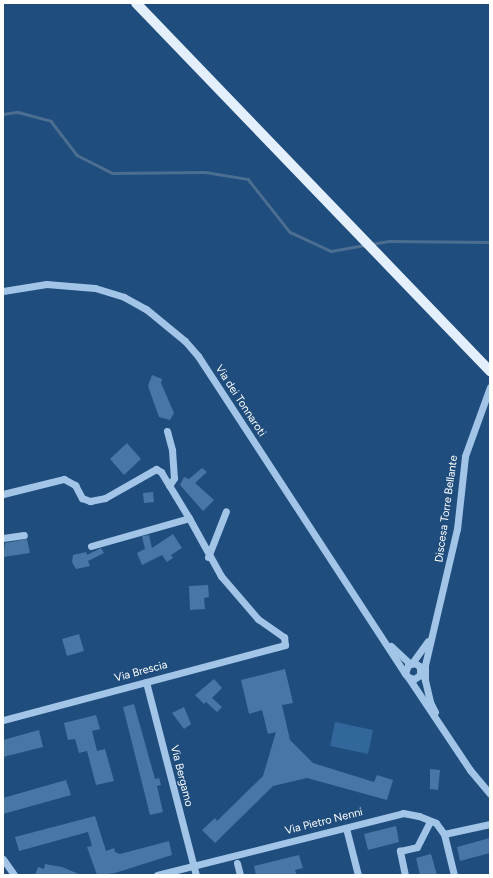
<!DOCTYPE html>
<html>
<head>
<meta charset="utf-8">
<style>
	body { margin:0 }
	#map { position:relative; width:493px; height:878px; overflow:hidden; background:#1f4d7d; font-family:Figtree,sans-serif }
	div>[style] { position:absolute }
	.green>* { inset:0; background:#32679b }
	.stream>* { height:2.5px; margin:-1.25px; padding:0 1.25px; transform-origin:1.25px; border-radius:1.25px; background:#4c6e91 }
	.building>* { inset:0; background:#4877a6 }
	.minor>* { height:7px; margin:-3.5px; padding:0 3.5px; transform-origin:3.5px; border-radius:3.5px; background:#a2c5e7 }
	.major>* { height:10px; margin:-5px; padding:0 5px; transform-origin:5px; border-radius:5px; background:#e3effd }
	span { translate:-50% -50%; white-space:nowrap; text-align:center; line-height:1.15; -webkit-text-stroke:3px #1f4d7d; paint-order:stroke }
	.street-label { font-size:11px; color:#fff }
	.frame { position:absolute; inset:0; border:4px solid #fff; pointer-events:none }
</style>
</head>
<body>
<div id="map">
	<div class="green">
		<div style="clip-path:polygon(335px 722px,373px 730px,368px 754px,330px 746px)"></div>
	</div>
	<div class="stream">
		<div style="left:3px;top:114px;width:15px;rotate:-8deg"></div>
		<div style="left:18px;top:112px;width:34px;rotate:15deg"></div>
		<div style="left:51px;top:121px;width:43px;rotate:52.6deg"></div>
		<div style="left:77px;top:155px;width:39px;rotate:27deg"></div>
		<div style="left:112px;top:173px;width:93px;rotate:-0.6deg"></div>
		<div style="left:205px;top:172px;width:44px;rotate:9.2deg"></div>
		<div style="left:248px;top:179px;width:68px;rotate:51.6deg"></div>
		<div style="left:290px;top:232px;width:45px;rotate:24.9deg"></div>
		<div style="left:331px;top:251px;width:34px;rotate:-10deg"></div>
		<div style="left:371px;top:244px;width:18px;rotate:-9deg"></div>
		<div style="left:389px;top:241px;width:101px;rotate:0.6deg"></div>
	</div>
	<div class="building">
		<div style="clip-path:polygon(152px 375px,162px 379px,161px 383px,174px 413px,170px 420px,159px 417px,148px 386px)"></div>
		<div style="clip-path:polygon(127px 443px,141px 459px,124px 475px,110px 459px)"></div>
		<div style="clip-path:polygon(202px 468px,207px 472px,195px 483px,214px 500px,203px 511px,180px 485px,184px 477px,189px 479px)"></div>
		<div style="clip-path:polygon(153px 492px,154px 502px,144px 503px,143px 493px)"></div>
		<div style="clip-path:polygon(173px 534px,182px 548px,171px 555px,173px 558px,167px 562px,162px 555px,142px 565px,137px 553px,145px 549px,142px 536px,149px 535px,152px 548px)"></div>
		<div style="clip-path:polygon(27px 539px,30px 553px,3px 557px,5px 543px)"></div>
		<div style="clip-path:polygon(101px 548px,104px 553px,88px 561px,90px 566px,76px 569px,72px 562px,73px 555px,86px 552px,87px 555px)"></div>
		<div style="clip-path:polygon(208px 585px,209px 597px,204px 598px,205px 609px,190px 610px,189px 586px)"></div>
		<div style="clip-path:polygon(79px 634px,84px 651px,67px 656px,62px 639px)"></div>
		<div style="clip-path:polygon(285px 669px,293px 703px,282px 705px,290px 740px,313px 763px,374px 782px,377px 775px,393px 780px,387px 800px,307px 778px,273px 786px,215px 843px,202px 830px,215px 818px,217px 821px,263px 776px,276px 732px,268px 734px,262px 710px,249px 714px,241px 680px)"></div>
		<div style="clip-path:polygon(214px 679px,222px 688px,212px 698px,222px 707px,217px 712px,206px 702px,204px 704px,195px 695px)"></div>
		<div style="clip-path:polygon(134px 704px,155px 779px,159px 778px,161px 785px,157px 786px,163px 812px,150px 815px,123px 707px)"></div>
		<div style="clip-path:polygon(184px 707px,191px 724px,184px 729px,172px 713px)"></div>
		<div style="clip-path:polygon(96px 715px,100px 729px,92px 731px,97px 751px,105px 749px,114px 781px,96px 785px,87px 751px,79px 753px,75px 739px,68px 740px,64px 723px)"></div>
		<div style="clip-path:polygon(39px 730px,43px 747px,3px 757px,3px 740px)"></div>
		<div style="clip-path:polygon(430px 769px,440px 770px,438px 790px,430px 789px)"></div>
		<div style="clip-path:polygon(66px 780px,71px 795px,3px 814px,3px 798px)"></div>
		<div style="clip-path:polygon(95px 816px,106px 851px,114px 848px,115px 852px,120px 854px,169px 841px,172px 855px,115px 873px,97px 875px,87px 847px,92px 846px,88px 832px,19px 851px,15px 837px)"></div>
		<div style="clip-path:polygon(396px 826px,399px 842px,368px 850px,364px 834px)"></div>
		<div style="clip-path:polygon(490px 838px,490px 853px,460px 861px,457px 847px)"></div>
		<div style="clip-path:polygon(431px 854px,437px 875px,420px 875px,416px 858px)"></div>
		<div style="clip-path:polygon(299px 855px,303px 868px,295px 870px,297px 875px,256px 875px,254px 866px)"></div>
		<div style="clip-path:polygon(45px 864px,62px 867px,81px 875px,35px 875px,38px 867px,44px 869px)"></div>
	</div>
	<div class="minor">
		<div style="left:3px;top:291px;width:44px;rotate:-9.2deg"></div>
		<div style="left:46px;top:284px;width:49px;rotate:4.7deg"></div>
		<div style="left:95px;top:288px;width:30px;rotate:17deg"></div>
		<div style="left:124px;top:297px;width:25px;rotate:29deg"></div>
		<div style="left:146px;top:309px;width:50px;rotate:39.4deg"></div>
		<div style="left:185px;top:341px;width:20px;rotate:49deg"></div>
		<div style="left:198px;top:356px;width:381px;rotate:56.9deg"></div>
		<div style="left:167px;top:431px;width:20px;rotate:75deg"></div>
		<div style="left:172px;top:450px;width:28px;rotate:86deg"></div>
		<div style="left:174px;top:478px;width:9px;rotate:122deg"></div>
		<div style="left:3px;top:494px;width:63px;rotate:-13.8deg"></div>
		<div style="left:64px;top:479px;width:13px;rotate:29deg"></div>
		<div style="left:75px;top:485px;width:15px;rotate:62deg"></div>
		<div style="left:82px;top:498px;width:9px;rotate:21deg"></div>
		<div style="left:90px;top:501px;width:15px;rotate:-11deg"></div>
		<div style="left:105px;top:498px;width:59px;rotate:-29.6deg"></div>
		<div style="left:156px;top:469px;width:6px;rotate:31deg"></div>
		<div style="left:161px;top:472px;width:54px;rotate:58.7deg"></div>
		<div style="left:189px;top:518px;width:66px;rotate:61.1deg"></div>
		<div style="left:221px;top:576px;width:57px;rotate:49.3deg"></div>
		<div style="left:258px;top:619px;width:32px;rotate:35deg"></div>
		<div style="left:284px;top:637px;width:8px;rotate:83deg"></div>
		<div style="left:285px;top:645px;width:292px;rotate:165.1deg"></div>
		<div style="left:3px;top:538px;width:21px;rotate:-8deg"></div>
		<div style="left:91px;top:546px;width:102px;rotate:-15.9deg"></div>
		<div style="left:208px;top:557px;width:49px;rotate:-68.6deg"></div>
		<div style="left:391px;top:646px;width:26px;rotate:43deg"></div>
		<div style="left:412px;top:663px;width:27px;rotate:-54deg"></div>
		<div style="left:420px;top:668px;width:7px;rotate:90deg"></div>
		<div style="left:420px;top:675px;width:7px;rotate:146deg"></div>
		<div style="left:414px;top:679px;width:6px;rotate:-162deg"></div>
		<div style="left:408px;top:677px;width:5px;rotate:-127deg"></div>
		<div style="left:405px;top:673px;width:9px;rotate:-69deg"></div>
		<div style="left:408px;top:665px;width:7px;rotate:-16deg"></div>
		<div style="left:415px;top:663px;width:5px;rotate:37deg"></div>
		<div style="left:419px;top:666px;width:2px;rotate:63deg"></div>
		<div style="left:420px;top:668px;width:13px;rotate:67deg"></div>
		<div style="left:425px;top:680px;width:23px;rotate:77deg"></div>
		<div style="left:430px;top:702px;width:11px;rotate:63deg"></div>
		<div style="left:408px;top:677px;width:112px;rotate:56.3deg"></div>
		<div style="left:470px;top:770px;width:31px;rotate:50deg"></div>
		<div style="left:425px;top:680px;width:15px;rotate:-90deg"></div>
		<div style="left:425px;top:665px;width:140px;rotate:-76.8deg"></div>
		<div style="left:457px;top:529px;width:73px;rotate:-83.7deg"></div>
		<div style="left:465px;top:456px;width:73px;rotate:-70.1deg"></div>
		<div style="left:146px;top:682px;width:199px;rotate:75.5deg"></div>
		<div style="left:346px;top:828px;width:49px;rotate:75.7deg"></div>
		<div style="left:444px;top:834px;width:42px;rotate:76.3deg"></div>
		<div style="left:3px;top:859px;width:19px;rotate:55deg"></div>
		<div style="left:237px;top:863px;width:12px;rotate:76deg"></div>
		<div style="left:157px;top:875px;width:254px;rotate:-14.1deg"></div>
		<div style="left:403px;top:813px;width:16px;rotate:11deg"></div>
		<div style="left:419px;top:816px;width:18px;rotate:22deg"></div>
		<div style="left:436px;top:823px;width:14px;rotate:54deg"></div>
		<div style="left:444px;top:834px;width:47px;rotate:-12.3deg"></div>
		<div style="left:405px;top:875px;width:25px;rotate:-102deg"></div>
		<div style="left:400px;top:851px;width:17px;rotate:-13deg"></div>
		<div style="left:417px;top:847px;width:29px;rotate:-63deg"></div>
	</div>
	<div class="major">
		<div style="left:136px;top:3px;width:511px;rotate:46.11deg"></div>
	</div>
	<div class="street-label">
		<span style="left:240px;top:401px;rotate:57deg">Via dei Tonnaroti</span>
		<span style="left:447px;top:509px;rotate:-82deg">Discesa Torre Bellante</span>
		<span style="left:141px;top:672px;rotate:-15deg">Via Brescia</span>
		<span style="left:181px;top:776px;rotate:76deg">Via Bergamo</span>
		<span style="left:324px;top:822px;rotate:-14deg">Via Pietro Nenni</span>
	</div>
	<div class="frame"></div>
</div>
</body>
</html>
